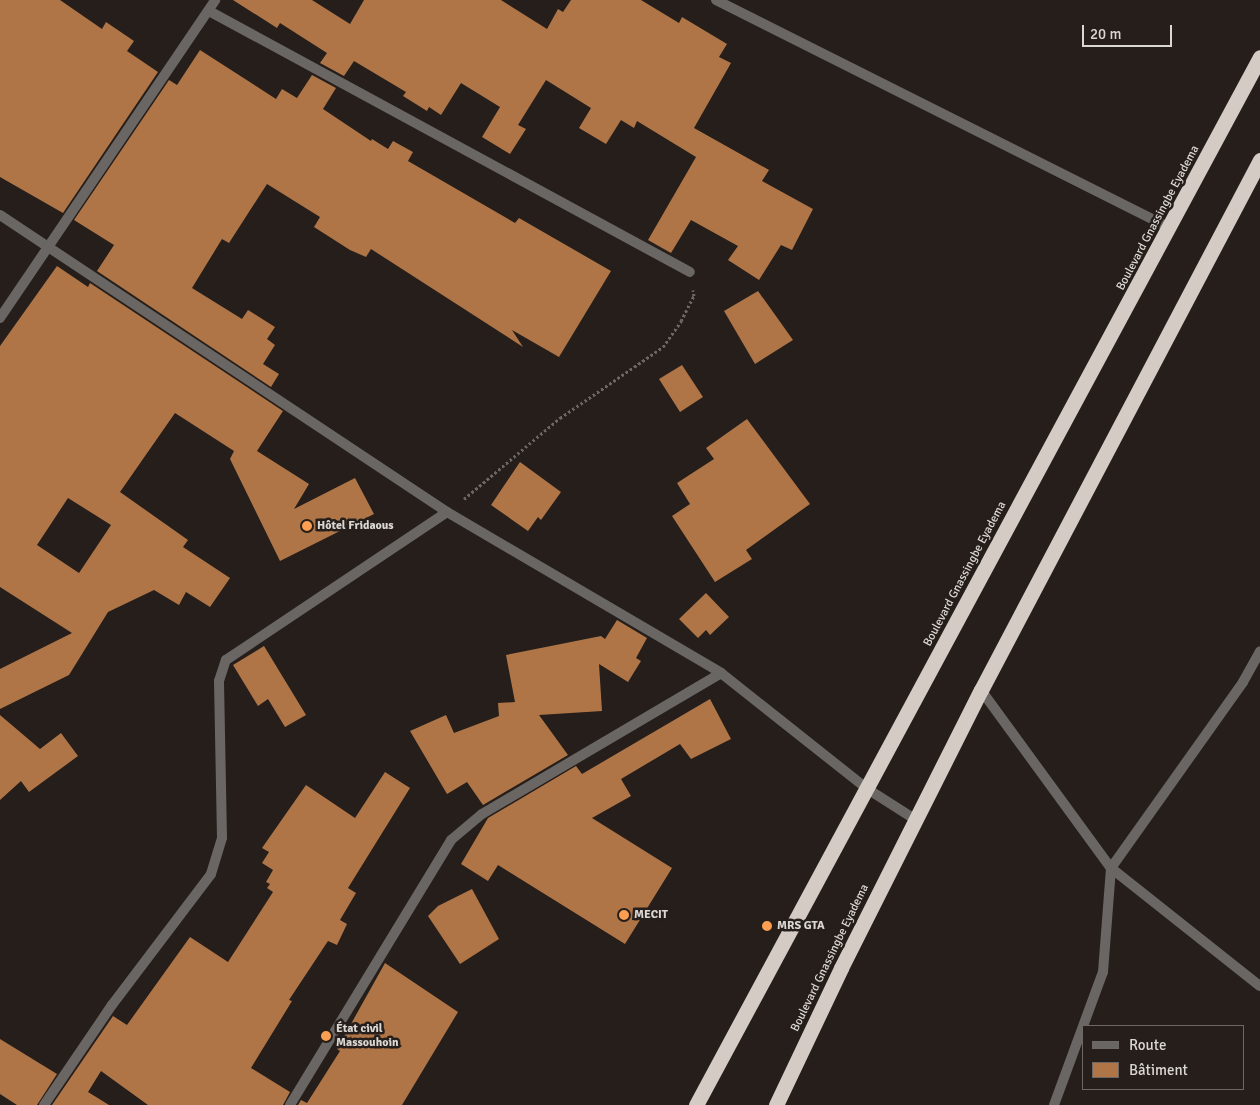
<!DOCTYPE html>
<html>
<head>
<meta charset="utf-8">
<style>
	body { margin:0 }
	#map { position:relative; width:1260px; height:1105px; overflow:hidden; background:#251e1a; font-family:Signika,sans-serif }
	div>[style] { position:absolute }
	.building>* { inset:0; background:#af7547 }
	.path>* { height:3px; margin-top:-1.5px; transform-origin:0; background:repeating-linear-gradient(90deg,#6d6763 0 2.5px,transparent 0 5px) }
	.street>* { height:10px; margin:-5px; padding:0 5px; transform-origin:5px; border-radius:5px; background:#6a6664 }
	.highway>* { height:15px; margin:-7.5px; padding:0 7.5px; transform-origin:7.5px; border-radius:7.5px; background:#d3cbc4 }
	.dots>* { width:14px; height:14px; translate:-50% -50%; box-sizing:border-box; border:2px solid #251e1a; border-radius:50% }
	span { translate:-50% -50%; white-space:nowrap; text-align:center; line-height:1.15; -webkit-text-stroke:5px #251e1a; paint-order:stroke }
	.street-label { font-size:12px; color:#dbd7d3 }
	.poi-label { font-size:12px; color:#dbd7d3; font-weight:700 }
	.left { translate:0 -50%; text-align:left }
	.legend { position:absolute; left:1082px; top:1025px; width:162px; height:65px; box-sizing:border-box; background:#251e1a; border:1px solid #6e6864; margin:0; padding:6px 9px; list-style:none; font-size:15px; color:#dbd7d3 }
	.legend li { display:flex; align-items:center; gap:10px; height:25px }
	.legend b { width:25px; border:1px solid #6e6864 }
	.scale { position:absolute; left:1082px; top:25px; width:90px; height:22px; box-sizing:border-box; border:2px solid #dbd7d3; border-top:0; padding-left:6px; font-size:15px; line-height:18px; white-space:nowrap; color:#dbd7d3; -webkit-text-stroke:4px #251e1a; paint-order:stroke }
</style>
</head>
<body>
<div id="map">
	<div class="building">
		<div style="clip-path:polygon(0 0,60px 0,102px 29px,106px 22px,134px 41px,127px 51px,158px 72px,63px 213px,0 177px)"></div>
		<div style="clip-path:polygon(233px 0,312px 0,350px 24px,364px 0,501px 0,547px 29px,558px 9px,563px 12px,571px 0,641px 0,679px 23px,682px 17px,727px 44px,719px 57px,731px 63px,694px 128px,769px 170px,762px 181px,813px 209px,792px 250px,781px 245px,759px 280px,728px 260px,738px 246px,691px 220px,671px 253px,648px 240px,696px 157px,637px 121px,634px 128px,621px 120px,606px 144px,579px 128px,591px 108px,546px 80px,518px 125px,526px 129px,510px 154px,482px 137px,500px 107px,461px 83px,441px 115px,429px 107px,427px 111px,403px 96px,406px 92px,354px 61px,344px 76px,320px 63px,327px 53px,280px 23px,277px 28px)"></div>
		<div style="clip-path:polygon(200px 50px,276px 99px,282px 89px,297px 98px,312px 75px,336px 88px,323px 109px,371px 141px,372px 139px,388px 149px,393px 141px,413px 152px,408px 161px,515px 223px,519px 218px,611px 271px,559px 357px,512px 330px,523px 347px,371px 249px,366px 257px,350px 250px,314px 227px,320px 217px,267px 184px,229px 243px,222px 239px,192px 288px,242px 319px,248px 310px,275px 327px,267px 339px,275px 345px,263px 364px,279px 374px,271px 387px,97px 271px,114px 245px,74px 220px,169px 80px,177px 85px)"></div>
		<div style="clip-path:polygon(evenodd,57px 266px,88px 287px,90px 283px,283px 411px,257px 451px,309px 484px,294px 509px,355px 478px,374px 514px,280px 561px,230px 459px,234px 451px,175px 413px,120px 492px,188px 540px,183px 547px,230px 578px,210px 607px,186px 592px,179px 605px,154px 590px,108px 612px,69px 675px,0 709px,0 669px,72px 633px,0 587px,0 346px,57px 266px,68px 498px,111px 525px,79px 573px,37px 545px,68px 498px)"></div>
		<div style="clip-path:polygon(758px 291px,793px 340px,755px 364px,724px 311px)"></div>
		<div style="clip-path:polygon(682px 365px,703px 397px,680px 412px,659px 379px)"></div>
		<div style="clip-path:polygon(747px 419px,810px 504px,746px 550px,752px 559px,715px 582px,672px 516px,690px 504px,677px 483px,714px 459px,706px 448px)"></div>
		<div style="clip-path:polygon(520px 462px,561px 492px,541px 520px,538px 517px,528px 531px,491px 505px)"></div>
		<div style="clip-path:polygon(706px 593px,729px 617px,710px 635px,706px 630px,698px 638px,679px 619px)"></div>
		<div style="clip-path:polygon(617px 620px,647px 638px,636px 658px,641px 661px,628px 682px,599px 664px,602px 711px,539px 715px,568px 755px,483px 805px,467px 782px,447px 794px,410px 731px,446px 715px,454px 733px,499px 716px,498px 703px,515px 702px,506px 655px,601px 636px,605px 639px)"></div>
		<div style="clip-path:polygon(264px 646px,306px 715px,285px 727px,268px 699px,258px 706px,233px 665px)"></div>
		<div style="clip-path:polygon(710px 699px,731px 739px,691px 759px,680px 744px,621px 779px,631px 796px,592px 818px,672px 868px,625px 944px,498px 865px,488px 881px,461px 864px,488px 818px,576px 766px,582px 774px)"></div>
		<div style="clip-path:polygon(0 715px,40px 749px,61px 733px,78px 756px,29px 792px,21px 781px,0 800px)"></div>
		<div style="clip-path:polygon(385px 772px,410px 788px,348px 888px,356px 893px,340px 920px,347px 924px,337px 945px,328px 941px,289px 1000px,292px 1001px,251px 1068px,290px 1092px,283px 1105px,148px 1105px,101px 1071px,88px 1092px,109px 1105px,52px 1105px,113px 1016px,127px 1025px,190px 937px,228px 962px,273px 892px,267px 888px,270px 884px,266px 882px,273px 870px,262px 863px,269px 852px,262px 848px,306px 785px,355px 818px)"></div>
		<div style="clip-path:polygon(472px 889px,499px 939px,460px 964px,428px 916px,438px 906px)"></div>
		<div style="clip-path:polygon(385px 963px,458px 1012px,402px 1105px,298px 1105px,301px 1100px,307px 1103px,340px 1051px,337px 1049px)"></div>
		<div style="clip-path:polygon(0 1039px,57px 1074px,37px 1105px,17px 1105px,0 1094px)"></div>
	</div>
	<div class="path">
		<div style="left:464px;top:499px;width:126px;rotate:-40.2deg"></div>
		<div style="left:560px;top:418px;width:125px;rotate:-34.6deg"></div>
		<div style="left:663px;top:347px;width:32px;rotate:-55deg"></div>
		<div style="left:681px;top:321px;width:28px;rotate:-63deg"></div>
		<div style="left:694px;top:296px;width:6px;rotate:-99deg"></div>
	</div>
	<div class="street">
		<div style="left:716px;top:0;width:508px;rotate:26.67deg"></div>
		<div style="left:209px;top:11px;width:547px;rotate:28.49deg"></div>
		<div style="left:0;top:215px;width:537px;rotate:33.6deg"></div>
		<div style="left:447px;top:512px;width:318px;rotate:30.4deg"></div>
		<div style="left:721px;top:673px;width:185px;rotate:38.4deg"></div>
		<div style="left:866px;top:788px;width:59px;rotate:32.6deg"></div>
		<div style="left:0;top:318px;width:384px;rotate:-55.9deg"></div>
		<div style="left:981px;top:690px;width:220px;rotate:53.9deg"></div>
		<div style="left:1111px;top:868px;width:190px;rotate:38.4deg"></div>
		<div style="left:44px;top:1105px;width:121px;rotate:-55.8deg"></div>
		<div style="left:112px;top:1005px;width:164px;rotate:-52.9deg"></div>
		<div style="left:211px;top:874px;width:38px;rotate:-73deg"></div>
		<div style="left:222px;top:838px;width:157px;rotate:-91.1deg"></div>
		<div style="left:219px;top:681px;width:22px;rotate:-72deg"></div>
		<div style="left:226px;top:660px;width:266px;rotate:-33.8deg"></div>
		<div style="left:290px;top:1105px;width:310px;rotate:-58.7deg"></div>
		<div style="left:451px;top:840px;width:40px;rotate:-40deg"></div>
		<div style="left:482px;top:814px;width:277px;rotate:-30.5deg"></div>
		<div style="left:1054px;top:1105px;width:142px;rotate:-69.8deg"></div>
		<div style="left:1103px;top:972px;width:104px;rotate:-85.6deg"></div>
		<div style="left:1111px;top:868px;width:228px;rotate:-54.6deg"></div>
		<div style="left:1243px;top:682px;width:35px;rotate:-61deg"></div>
	</div>
	<div class="highway">
		<div style="left:696px;top:1105px;width:1190px;rotate:-61.71deg"></div>
		<div style="left:776px;top:1105px;width:152px;rotate:-64.6deg"></div>
		<div style="left:841px;top:968px;width:311px;rotate:-63.3deg"></div>
		<div style="left:981px;top:690px;width:599px;rotate:-62.24deg"></div>
	</div>
	<div class="dots">
		<div style="left:307px;top:526px;background:#fb9e51"></div>
		<div style="left:624px;top:915px;background:#fb9e51"></div>
		<div style="left:767px;top:926px;background:#fb9e51"></div>
		<div style="left:326px;top:1036px;background:#fb9e51"></div>
	</div>
	<div class="street-label">
		<span style="left:1158px;top:218px;rotate:-62deg">Boulevard Gnassingbe Eyadema</span>
		<span style="left:965px;top:574px;rotate:-62deg">Boulevard Gnassingbe Eyadema</span>
		<span style="left:830px;top:958px;rotate:-64deg">Boulevard Gnassingbe Eyadema</span>
	</div>
	<div class="poi-label">
		<span class="left" style="left:317px;top:526px">Hôtel Fridaous</span>
		<span class="left" style="left:634px;top:915px">MECIT</span>
		<span class="left" style="left:777px;top:926px">MRS GTA</span>
		<span class="left" style="left:336px;top:1036px">État civil<br>Massouhoin</span>
	</div>
	<ul class="legend">
	<li><b style="height:6px;background:#6a6664"></b>Route</li>
	<li><b style="height:14px;background:#af7547"></b>Bâtiment</li>
	</ul>
	<div class="scale">20 m</div>
</div>
</body>
</html>
